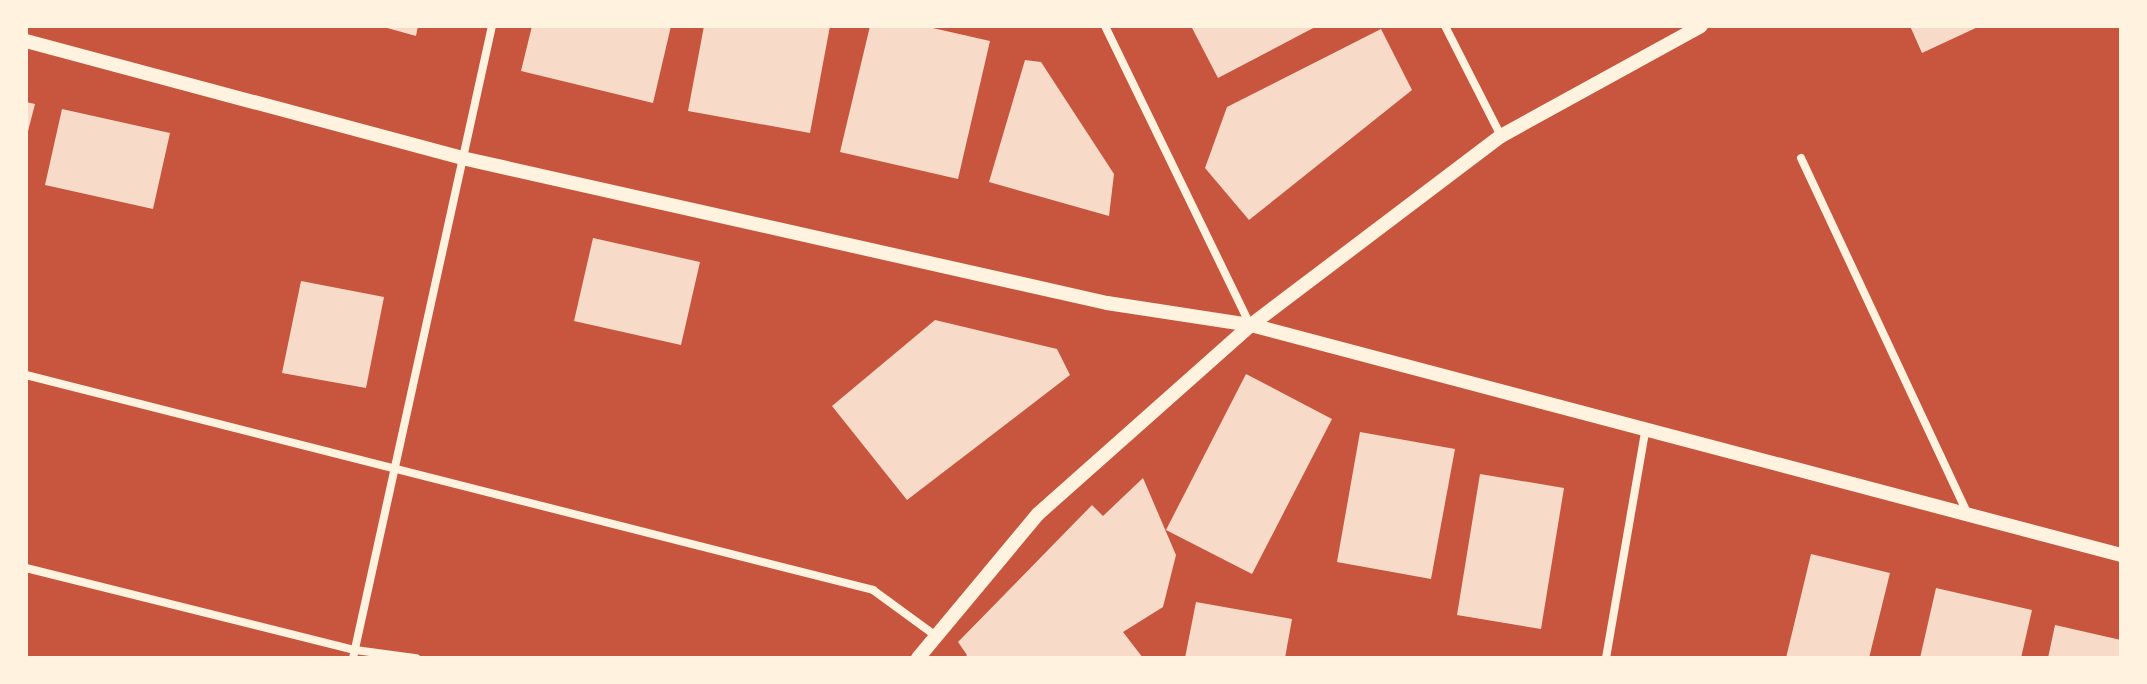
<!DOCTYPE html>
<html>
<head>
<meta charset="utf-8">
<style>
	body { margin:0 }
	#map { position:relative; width:2147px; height:684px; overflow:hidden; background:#c8553d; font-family:"Asap Condensed",sans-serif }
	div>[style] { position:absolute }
	.building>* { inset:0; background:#f7dbc8 }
	.minor>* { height:8px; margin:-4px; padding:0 4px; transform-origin:4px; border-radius:4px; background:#fff3e0 }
	.tertiary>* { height:14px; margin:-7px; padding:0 7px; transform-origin:7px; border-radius:7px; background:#fff3e0 }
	span { translate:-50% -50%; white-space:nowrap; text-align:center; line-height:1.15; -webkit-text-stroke:8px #fff3e0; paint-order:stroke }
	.frame { position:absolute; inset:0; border:28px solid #fff3e0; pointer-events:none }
</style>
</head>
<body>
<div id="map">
	<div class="building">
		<div style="clip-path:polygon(380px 26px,418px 26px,416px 36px)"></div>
		<div style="clip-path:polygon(532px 26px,671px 26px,653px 103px,521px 71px)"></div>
		<div style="clip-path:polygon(704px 26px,830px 26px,810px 133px,688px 111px)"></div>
		<div style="clip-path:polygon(870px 26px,924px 26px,990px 41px,958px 179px,840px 152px)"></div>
		<div style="clip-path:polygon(1191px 26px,1317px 26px,1218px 78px)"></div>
		<div style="clip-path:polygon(1910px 26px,1980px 26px,1922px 53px)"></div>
		<div style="clip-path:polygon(1381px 29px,1412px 90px,1249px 220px,1205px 168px,1227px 107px)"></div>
		<div style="clip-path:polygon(1025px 60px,1041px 62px,1114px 174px,1109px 216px,989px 182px)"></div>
		<div style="clip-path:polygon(26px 102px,35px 104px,27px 135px,26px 135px)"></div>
		<div style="clip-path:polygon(62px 109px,170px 133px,153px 209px,45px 185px)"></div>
		<div style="clip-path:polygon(593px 238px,700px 262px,681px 345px,574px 321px)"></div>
		<div style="clip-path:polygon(301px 281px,384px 297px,366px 388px,282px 373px)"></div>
		<div style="clip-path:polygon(935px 320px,1057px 349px,1070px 375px,907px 500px,832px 406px)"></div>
		<div style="clip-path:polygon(1246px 374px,1332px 419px,1252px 574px,1166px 530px)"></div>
		<div style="clip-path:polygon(1360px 432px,1455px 449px,1431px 579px,1337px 562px)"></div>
		<div style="clip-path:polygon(1480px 474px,1564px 488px,1541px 629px,1457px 615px)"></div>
		<div style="clip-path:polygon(1143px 478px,1176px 555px,1163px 607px,1123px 632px,1143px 658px,964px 658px,967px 655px,958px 642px,1092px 505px,1103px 516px)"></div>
		<div style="clip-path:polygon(1811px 554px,1890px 573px,1869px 658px,1786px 658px)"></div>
		<div style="clip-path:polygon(1936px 588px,2032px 610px,2021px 658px,1920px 658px)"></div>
		<div style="clip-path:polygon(1196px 602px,1292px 619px,1285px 658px,1185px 658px)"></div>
		<div style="clip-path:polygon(2055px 625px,2121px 640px,2121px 658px,2048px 658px)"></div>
	</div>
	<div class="minor">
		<div style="left:1105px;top:26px;width:331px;rotate:64.1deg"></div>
		<div style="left:1445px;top:26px;width:123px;rotate:63deg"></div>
		<div style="left:1801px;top:158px;width:392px;rotate:64.9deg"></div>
		<div style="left:26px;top:375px;width:874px;rotate:14.24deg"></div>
		<div style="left:873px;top:590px;width:78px;rotate:36.1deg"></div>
		<div style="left:26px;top:568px;width:339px;rotate:14deg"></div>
		<div style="left:355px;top:650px;width:62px;rotate:7.5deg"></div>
		<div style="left:353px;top:658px;width:647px;rotate:-77.6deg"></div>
		<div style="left:1606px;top:658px;width:228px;rotate:-80.2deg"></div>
	</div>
	<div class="tertiary">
		<div style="left:26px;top:41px;width:451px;rotate:15deg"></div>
		<div style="left:462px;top:158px;width:661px;rotate:12.67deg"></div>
		<div style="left:1107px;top:303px;width:146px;rotate:8.7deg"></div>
		<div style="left:1251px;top:325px;width:900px;rotate:14.81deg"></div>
		<div style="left:918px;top:658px;width:187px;rotate:-50.2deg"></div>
		<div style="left:1038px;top:514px;width:285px;rotate:-41.6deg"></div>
		<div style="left:1251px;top:325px;width:313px;rotate:-37.1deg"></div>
		<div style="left:1501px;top:136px;width:228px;rotate:-28.8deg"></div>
	</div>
	<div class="frame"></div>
</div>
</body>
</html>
